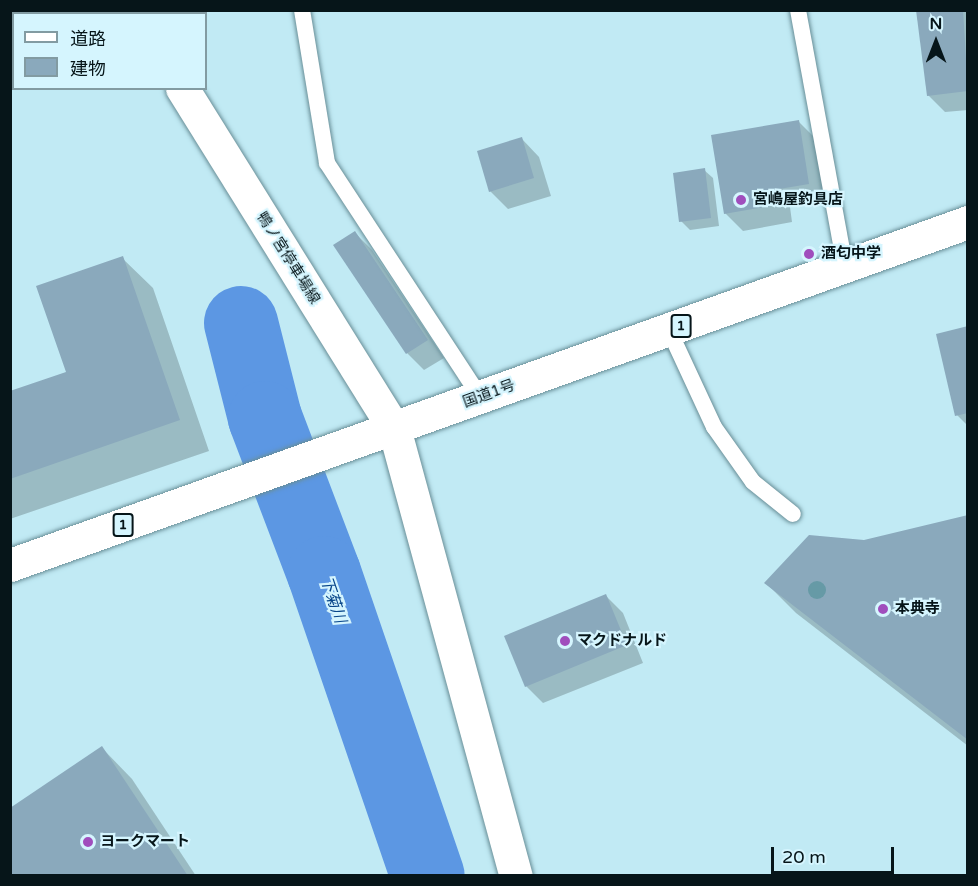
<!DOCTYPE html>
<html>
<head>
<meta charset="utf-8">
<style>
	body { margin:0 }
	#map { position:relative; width:978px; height:886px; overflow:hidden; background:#c1eaf4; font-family:"Varela Round","Noto Sans JP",sans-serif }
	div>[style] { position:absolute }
	.shadow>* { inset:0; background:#0003 }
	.river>* { height:74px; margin:-37px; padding:0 37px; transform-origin:37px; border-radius:37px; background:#5c97e3 }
	.building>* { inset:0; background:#8aa9bc }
	.roads { filter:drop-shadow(0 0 2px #688e97) drop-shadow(0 0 2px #688e97) }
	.service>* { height:16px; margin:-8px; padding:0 8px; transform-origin:8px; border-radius:8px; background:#fff }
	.tertiary>* { height:33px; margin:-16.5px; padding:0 16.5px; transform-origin:16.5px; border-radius:16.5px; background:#fff }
	.secondary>* { height:33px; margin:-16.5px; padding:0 16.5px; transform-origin:16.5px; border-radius:16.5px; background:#fff }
	.trunk>* { height:33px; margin:-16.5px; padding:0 16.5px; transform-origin:16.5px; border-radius:16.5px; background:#fff }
	.trees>* { width:18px; height:18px; margin:-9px; border-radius:50%; background:#669aa6 }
	.dots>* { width:16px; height:16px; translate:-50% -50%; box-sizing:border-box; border:3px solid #d5f5fe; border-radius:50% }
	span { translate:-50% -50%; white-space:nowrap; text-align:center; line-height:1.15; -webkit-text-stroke:4.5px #d5f5fe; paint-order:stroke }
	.shield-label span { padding:2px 4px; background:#d5f5fe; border:2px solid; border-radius:4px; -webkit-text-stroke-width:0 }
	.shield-label { font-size:14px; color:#061519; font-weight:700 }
	.poi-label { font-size:15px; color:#061519; font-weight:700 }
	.left { translate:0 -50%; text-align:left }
	.street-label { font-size:15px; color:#061519 }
	.water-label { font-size:16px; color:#08468a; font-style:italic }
	.frame { position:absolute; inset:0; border:12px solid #061519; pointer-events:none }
	.legend { position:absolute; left:12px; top:12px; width:195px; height:78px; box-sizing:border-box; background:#d5f5fe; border:2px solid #829ba2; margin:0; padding:8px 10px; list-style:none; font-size:18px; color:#061519 }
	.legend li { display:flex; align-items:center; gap:12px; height:30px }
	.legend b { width:30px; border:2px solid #829ba2 }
	.north { position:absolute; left:906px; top:12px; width:60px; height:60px; -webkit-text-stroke:4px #d5f5fe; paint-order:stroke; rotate:0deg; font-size:16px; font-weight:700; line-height:24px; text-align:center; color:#061519 }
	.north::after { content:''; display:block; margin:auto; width:21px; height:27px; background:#061519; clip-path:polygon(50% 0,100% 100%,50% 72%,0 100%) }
	.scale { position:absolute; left:771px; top:847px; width:123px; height:27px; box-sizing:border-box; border:3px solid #061519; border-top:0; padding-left:8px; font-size:18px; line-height:21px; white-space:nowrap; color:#061519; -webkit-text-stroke:4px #d5f5fe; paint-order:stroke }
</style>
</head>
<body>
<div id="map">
	<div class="shadow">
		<div style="clip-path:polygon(917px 10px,968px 10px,968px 110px,945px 112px,928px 95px)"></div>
		<div style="clip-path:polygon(799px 122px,816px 139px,826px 201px,790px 207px,792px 222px,743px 231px,725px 213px)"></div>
		<div style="clip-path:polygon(522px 139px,539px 157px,551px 196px,508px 209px,490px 191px)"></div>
		<div style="clip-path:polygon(704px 170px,713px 178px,719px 226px,690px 230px,681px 221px)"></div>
		<div style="clip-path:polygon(355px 233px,372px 250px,444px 358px,424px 370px,407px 353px)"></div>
		<div style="clip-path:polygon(122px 258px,153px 288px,209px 451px,10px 519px,10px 393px,68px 373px)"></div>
		<div style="clip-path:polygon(968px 328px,968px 426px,957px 415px)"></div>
		<div style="clip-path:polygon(968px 517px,968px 746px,796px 613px,766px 583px,864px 541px)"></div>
		<div style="clip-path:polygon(606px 596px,623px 613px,643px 663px,543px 703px,526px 686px)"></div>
		<div style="clip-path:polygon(102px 748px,132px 779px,196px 876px,10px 876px)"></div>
	</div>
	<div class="river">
		<div style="left:241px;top:323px;width:98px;rotate:75.8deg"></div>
		<div style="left:265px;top:418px;width:166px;rotate:69.2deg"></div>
		<div style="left:324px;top:573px;width:320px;rotate:71.1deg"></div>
	</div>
	<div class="building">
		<div style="clip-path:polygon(916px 10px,963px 10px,968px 91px,927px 96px)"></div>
		<div style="clip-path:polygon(799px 120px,809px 184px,773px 190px,775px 205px,724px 214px,711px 135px)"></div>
		<div style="clip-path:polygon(522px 137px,534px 178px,489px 192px,477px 151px)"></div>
		<div style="clip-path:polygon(705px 168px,711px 218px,679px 222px,673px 173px)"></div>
		<div style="clip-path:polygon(355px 231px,428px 340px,406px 354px,333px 245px)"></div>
		<div style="clip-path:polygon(123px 256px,180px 420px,10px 479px,10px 391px,66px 372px,36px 286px)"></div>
		<div style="clip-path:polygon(968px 326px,968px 413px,955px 416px,936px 334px)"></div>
		<div style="clip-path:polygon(968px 515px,968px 740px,764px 583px,809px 535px,864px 540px)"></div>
		<div style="clip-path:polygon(606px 594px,627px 645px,525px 687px,504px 636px)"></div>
		<div style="clip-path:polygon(102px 746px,188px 876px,10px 876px,10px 808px)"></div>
	</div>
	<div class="roads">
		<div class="service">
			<div style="left:302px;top:10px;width:155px;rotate:80.7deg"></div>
			<div style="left:327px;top:163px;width:280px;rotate:56.8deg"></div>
			<div style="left:798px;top:10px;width:261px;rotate:79.6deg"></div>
			<div style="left:669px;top:330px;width:107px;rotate:65.1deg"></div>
			<div style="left:714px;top:427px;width:67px;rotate:54.7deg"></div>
			<div style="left:753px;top:482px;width:51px;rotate:38.7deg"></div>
		</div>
		<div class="tertiary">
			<div style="left:394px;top:428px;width:464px;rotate:74.8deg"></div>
		</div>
		<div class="secondary">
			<div style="left:134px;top:10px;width:4px;rotate:63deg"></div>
			<div style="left:182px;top:88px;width:401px;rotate:58.1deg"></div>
		</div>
		<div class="trunk">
			<div style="left:10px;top:565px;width:1018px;rotate:-19.7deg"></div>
		</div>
	</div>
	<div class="trees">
		<div style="left:817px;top:590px"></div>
	</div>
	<div class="dots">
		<div style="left:741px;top:200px;background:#a04ebd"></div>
		<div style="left:809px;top:254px;background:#a04ebd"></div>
		<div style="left:883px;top:609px;background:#a04ebd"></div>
		<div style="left:565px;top:641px;background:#a04ebd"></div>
		<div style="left:88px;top:842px;background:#a04ebd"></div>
	</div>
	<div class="shield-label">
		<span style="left:681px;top:326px">1</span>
		<span style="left:123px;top:525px">1</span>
	</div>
	<div class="poi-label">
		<span class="left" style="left:753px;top:200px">宮嶋屋釣具店</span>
		<span class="left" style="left:821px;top:254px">酒匂中学</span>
		<span class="left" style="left:895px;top:609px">本典寺</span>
		<span class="left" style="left:577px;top:641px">マクドナルド</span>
		<span class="left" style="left:100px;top:842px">ヨークマート</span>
	</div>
	<div class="street-label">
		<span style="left:288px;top:258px;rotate:58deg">鴨ノ宮停車場線</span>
		<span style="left:489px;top:394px;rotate:-20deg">国道1号</span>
	</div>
	<div class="water-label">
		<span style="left:333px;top:600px;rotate:71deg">下菊川</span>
	</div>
	<div class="frame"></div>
	<ul class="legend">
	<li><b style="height:8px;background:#fff"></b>道路</li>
	<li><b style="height:16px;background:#8aa9bc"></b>建物</li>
	</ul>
	<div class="north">N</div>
	<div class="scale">20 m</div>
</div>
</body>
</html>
